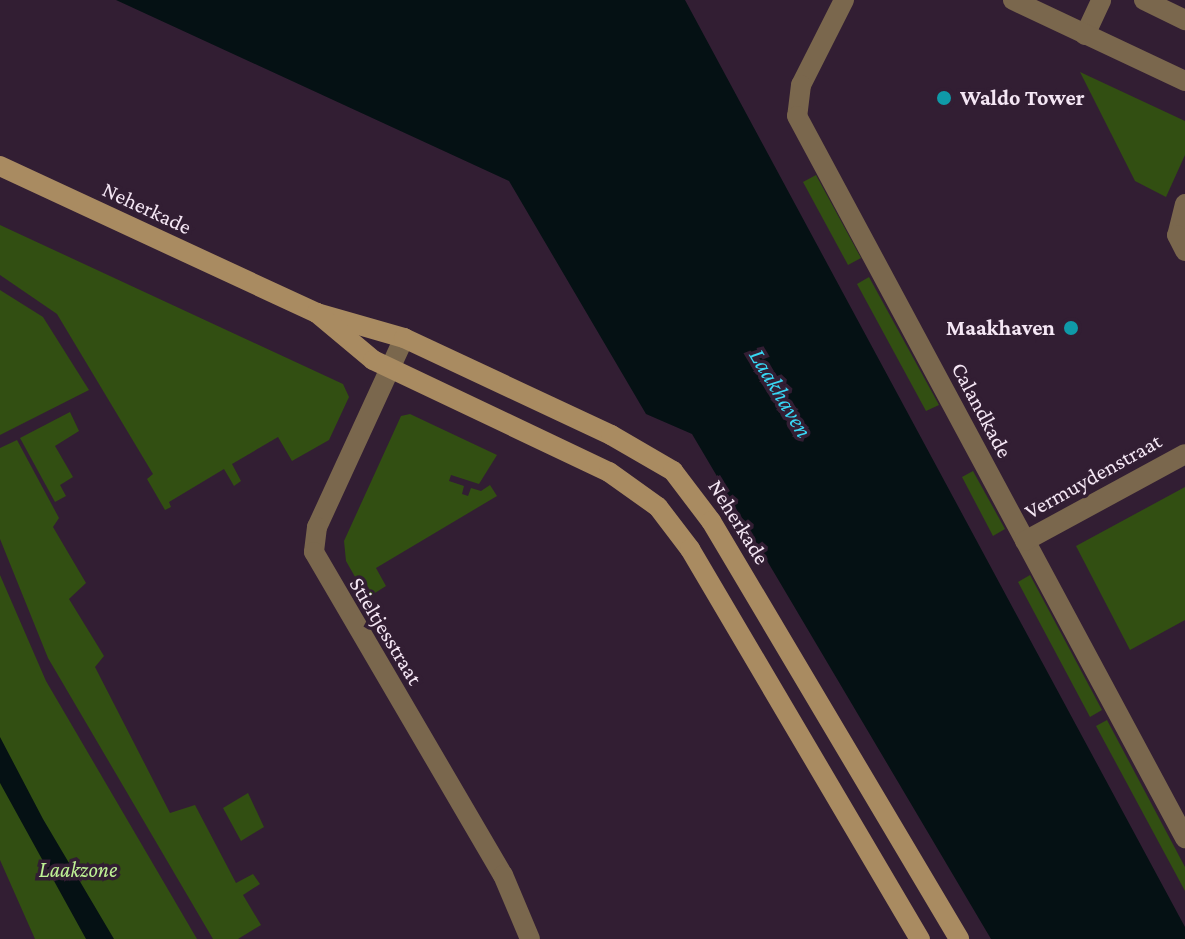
<!DOCTYPE html>
<html>
<head>
<meta charset="utf-8">
<style>
	body { margin:0 }
	#map { position:relative; width:1185px; height:939px; overflow:hidden; background:#321e33; font-family:"Crimson Pro",serif }
	div>[style] { position:absolute }
	.green>* { inset:0; background:#324f12 }
	.water>* { inset:0; background:#051114 }
	.minor>* { height:20px; margin:-10px; padding:0 10px; transform-origin:10px; border-radius:10px; background:#7a674d }
	.tertiary>* { height:20px; margin:-10px; padding:0 10px; transform-origin:10px; border-radius:10px; background:#7a674d }
	.secondary>* { height:20px; margin:-10px; padding:0 10px; transform-origin:10px; border-radius:10px; background:#a98b61 }
	.dots>* { width:22px; height:22px; translate:-50% -50%; box-sizing:border-box; border:4px solid #321e33; border-radius:50% }
	span { translate:-50% -50%; white-space:nowrap; text-align:center; line-height:1.15; -webkit-text-stroke:7px #321e33; paint-order:stroke }
	.poi-label { font-size:22px; color:#f4e6f4; font-weight:700 }
	.left { translate:0 -50%; text-align:left }
	.right { translate:-100% -50%; text-align:right }
	.street-label { font-size:22px; color:#f4e6f4 }
	.park-label { font-size:22px; color:#bff295; font-style:italic }
	.water-label { font-size:24px; color:#38d6f3; font-style:italic }
</style>
</head>
<body>
<div id="map">
	<div class="green">
		<div style="clip-path:polygon(1080px 72px,1185px 121px,1185px 155px,1166px 197px,1135px 181px)"></div>
		<div style="clip-path:polygon(816px 175px,861px 258px,848px 265px,803px 182px)"></div>
		<div style="clip-path:polygon(0 225px,343px 384px,349px 397px,329px 440px,292px 461px,278px 437px,232px 464px,241px 481px,234px 486px,224px 469px,169px 502px,171px 507px,165px 510px,147px 479px,153px 474px,57px 314px,0 275px)"></div>
		<div style="clip-path:polygon(869px 277px,939px 405px,926px 411px,857px 284px)"></div>
		<div style="clip-path:polygon(0 290px,43px 317px,89px 390px,0 435px)"></div>
		<div style="clip-path:polygon(70px 412px,79px 431px,55px 446px,73px 477px,60px 485px,66px 496px,55px 502px,20px 438px)"></div>
		<div style="clip-path:polygon(410px 414px,497px 455px,479px 484px,451px 475px,449px 481px,464px 486px,462px 494px,468px 496px,471px 488px,481px 491px,490px 485px,497px 496px,376px 568px,386px 586px,367px 598px,346px 561px,344px 541px,401px 416px)"></div>
		<div style="clip-path:polygon(17px 440px,59px 518px,53px 527px,86px 583px,69px 599px,104px 656px,95px 667px,170px 813px,195px 805px,236px 883px,253px 874px,260px 884px,243px 895px,261px 925px,238px 939px,213px 939px,48px 658px,0 539px,0 448px)"></div>
		<div style="clip-path:polygon(973px 471px,1005px 529px,993px 536px,962px 477px)"></div>
		<div style="clip-path:polygon(1185px 487px,1185px 620px,1130px 650px,1076px 546px)"></div>
		<div style="clip-path:polygon(0 575px,46px 681px,197px 939px,35px 939px,0 860px)"></div>
		<div style="clip-path:polygon(1030px 575px,1102px 710px,1090px 717px,1018px 582px)"></div>
		<div style="clip-path:polygon(1107px 720px,1185px 867px,1185px 891px,1096px 726px)"></div>
		<div style="clip-path:polygon(248px 793px,264px 827px,241px 841px,223px 808px)"></div>
	</div>
	<div class="water">
		<div style="clip-path:polygon(116px 0,685px 0,1185px 927px,1185px 939px,991px 939px,692px 434px,646px 414px,509px 181px)"></div>
		<div style="clip-path:polygon(0 737px,43px 819px,114px 939px,86px 939px,0 783px)"></div>
	</div>
	<div class="minor">
		<div style="left:844px;top:0;width:95px;rotate:116.8deg"></div>
		<div style="left:801px;top:85px;width:31px;rotate:97deg"></div>
		<div style="left:797px;top:116px;width:820px;rotate:61.75deg"></div>
		<div style="left:1144px;top:0;width:46px;rotate:26deg"></div>
		<div style="left:1085px;top:35px;width:38px;rotate:-65deg"></div>
		<div style="left:1185px;top:204px;width:32px;rotate:104deg"></div>
		<div style="left:1177px;top:235px;width:18px;rotate:63deg"></div>
		<div style="left:404px;top:338px;width:208px;rotate:114.7deg"></div>
		<div style="left:317px;top:527px;width:25px;rotate:97deg"></div>
		<div style="left:314px;top:552px;width:374px;rotate:59.7deg"></div>
		<div style="left:503px;top:875px;width:69px;rotate:67.1deg"></div>
		<div style="left:1025px;top:541px;width:182px;rotate:-28.5deg"></div>
	</div>
	<div class="tertiary">
		<div style="left:1013px;top:0;width:190px;rotate:25.2deg"></div>
	</div>
	<div class="secondary">
		<div style="left:0;top:166px;width:349px;rotate:24.9deg"></div>
		<div style="left:317px;top:313px;width:91px;rotate:16deg"></div>
		<div style="left:404px;top:338px;width:229px;rotate:25.1deg"></div>
		<div style="left:611px;top:435px;width:72px;rotate:30.1deg"></div>
		<div style="left:673px;top:471px;width:63px;rotate:52.8deg"></div>
		<div style="left:711px;top:521px;width:486px;rotate:59.3deg"></div>
		<div style="left:317px;top:313px;width:73px;rotate:40deg"></div>
		<div style="left:373px;top:360px;width:261px;rotate:25.4deg"></div>
		<div style="left:609px;top:472px;width:60px;rotate:35.5deg"></div>
		<div style="left:658px;top:507px;width:53px;rotate:52.7deg"></div>
		<div style="left:690px;top:549px;width:453px;rotate:59.5deg"></div>
	</div>
	<div class="dots">
		<div style="left:944px;top:98px;background:#0f9aa8"></div>
		<div style="left:1071px;top:328px;background:#0f9aa8"></div>
	</div>
	<div class="poi-label">
		<span class="left" style="left:960px;top:98px">Waldo Tower</span>
		<span class="right" style="left:1055px;top:328px">Maakhaven</span>
	</div>
	<div class="street-label">
		<span style="left:147px;top:208px;rotate:25deg">Neherkade</span>
		<span style="left:982px;top:410px;rotate:62deg">Calandkade</span>
		<span style="left:1093px;top:476px;rotate:-29deg">Vermuydenstraat</span>
		<span style="left:739px;top:522px;rotate:58deg">Neherkade</span>
		<span style="left:386px;top:631px;rotate:59deg">Stieltjesstraat</span>
	</div>
	<div class="park-label">
		<span style="left:78px;top:870px">Laakzone</span>
	</div>
	<div class="water-label">
		<span style="left:781px;top:393px;rotate:59deg">Laakhaven</span>
	</div>
</div>
</body>
</html>
